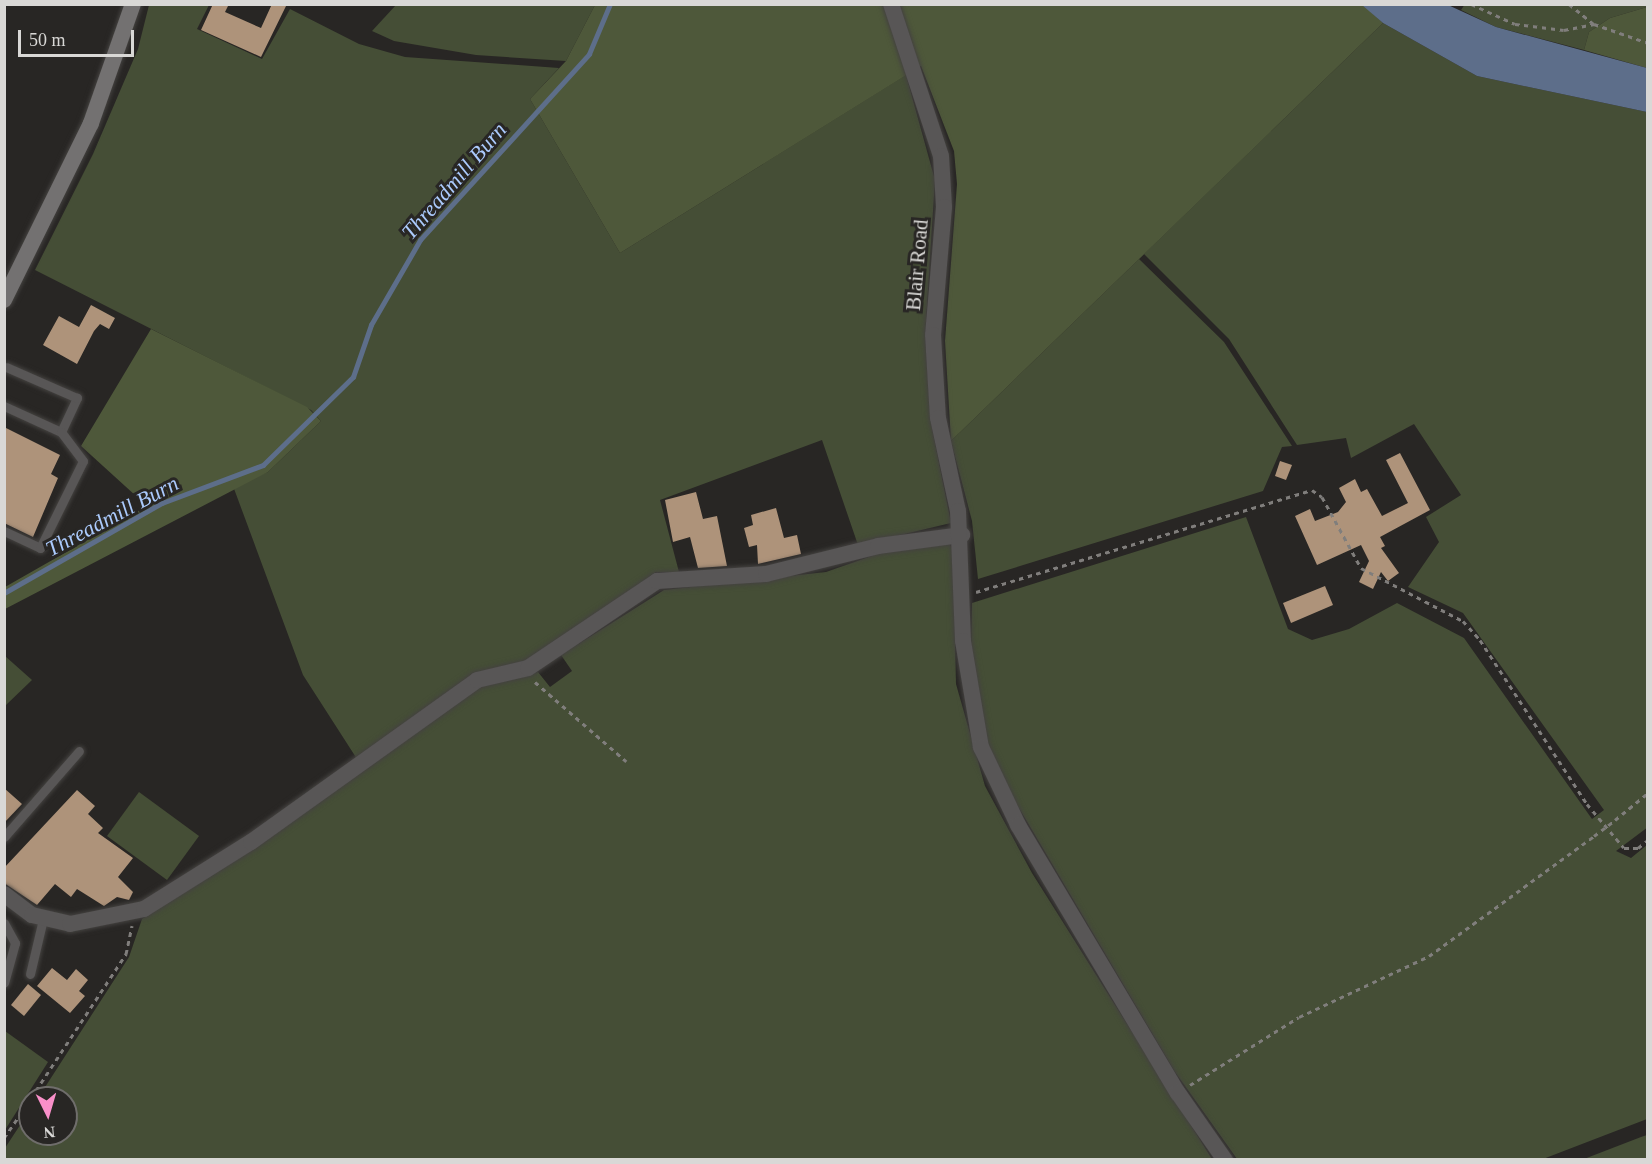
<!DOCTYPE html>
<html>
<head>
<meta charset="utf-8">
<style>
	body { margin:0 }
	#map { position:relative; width:1652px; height:1164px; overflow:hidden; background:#282624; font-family:"Times New Roman",serif }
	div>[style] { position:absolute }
	.green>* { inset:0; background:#454e36 }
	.forest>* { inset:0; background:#4e583a }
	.water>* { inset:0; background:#5d6e8a }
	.stream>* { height:4.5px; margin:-2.25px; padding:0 2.25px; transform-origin:2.25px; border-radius:2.25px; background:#5d6e8a }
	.building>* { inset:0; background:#ae937a }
	.path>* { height:3px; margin-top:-1.5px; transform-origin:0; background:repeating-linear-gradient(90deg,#807e7c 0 4.5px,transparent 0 9px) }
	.roads { filter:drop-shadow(0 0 2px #444240) drop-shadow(0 0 2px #444240) }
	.service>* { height:9px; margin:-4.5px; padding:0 4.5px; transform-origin:4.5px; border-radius:4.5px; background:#585656 }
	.minor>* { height:16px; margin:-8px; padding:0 8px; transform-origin:8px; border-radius:8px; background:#585656 }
	.tertiary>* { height:16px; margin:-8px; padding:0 8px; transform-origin:8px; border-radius:8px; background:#585656 }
	.secondary>* { height:16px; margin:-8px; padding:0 8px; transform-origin:8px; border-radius:8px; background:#737171 }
	.path-bridge>* { height:3px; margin-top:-1.5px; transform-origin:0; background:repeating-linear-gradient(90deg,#807e7c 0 4.5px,transparent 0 9px) }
	span { translate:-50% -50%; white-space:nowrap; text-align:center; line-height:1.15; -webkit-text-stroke:6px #282624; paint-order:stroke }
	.street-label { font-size:21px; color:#d9d8d6 }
	.water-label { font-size:22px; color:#abcafc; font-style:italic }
	.frame { position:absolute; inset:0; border:6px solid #d9d8d6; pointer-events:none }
	.north { position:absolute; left:18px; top:1086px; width:60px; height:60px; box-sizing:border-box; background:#282624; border:2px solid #6f6d6b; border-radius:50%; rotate:175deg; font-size:16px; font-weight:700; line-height:24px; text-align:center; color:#d9d8d6 }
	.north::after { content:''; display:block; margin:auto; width:21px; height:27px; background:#f98fc9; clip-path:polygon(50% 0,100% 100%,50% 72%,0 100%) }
	.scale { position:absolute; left:18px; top:30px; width:116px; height:27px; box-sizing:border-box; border:3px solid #d9d8d6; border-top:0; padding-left:8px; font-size:18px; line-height:21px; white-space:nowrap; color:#d9d8d6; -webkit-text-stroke:4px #282624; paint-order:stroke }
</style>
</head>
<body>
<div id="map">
	<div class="green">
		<div style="clip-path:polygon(1465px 4px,1648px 5px,1647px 7px,1610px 18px,1589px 32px,1584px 50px,1496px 27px,1461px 10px)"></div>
		<div style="clip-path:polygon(149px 5px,209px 5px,197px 29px,262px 59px,290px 9px,359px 44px,405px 57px,559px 68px,530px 99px,620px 253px,906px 75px,935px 180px,925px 337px,931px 423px,951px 523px,858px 545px,822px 440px,660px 500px,679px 572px,656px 572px,528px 662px,504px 667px,357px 759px,303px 675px,233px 486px,268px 472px,321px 421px,311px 410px,35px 270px,93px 154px,138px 49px)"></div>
		<div style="clip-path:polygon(396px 5px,595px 5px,566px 61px,476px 55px,394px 41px,372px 31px)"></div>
		<div style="clip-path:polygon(1383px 23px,1477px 76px,1647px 112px,1648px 827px,1616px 851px,1631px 858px,1647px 845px,1647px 1119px,1543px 1159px,1237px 1159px,1175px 1072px,1000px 776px,983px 729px,971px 655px,972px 603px,1246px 517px,1288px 629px,1312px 640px,1349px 629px,1397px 603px,1464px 638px,1592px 819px,1604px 810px,1463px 613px,1408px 587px,1439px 542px,1426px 517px,1461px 495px,1414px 424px,1351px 458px,1346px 438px,1297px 445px,1229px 339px,1144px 254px)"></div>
		<div style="clip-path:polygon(1139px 259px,1224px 342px,1292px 446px,1282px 447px,1263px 491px,978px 579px,972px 521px,951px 441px)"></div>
		<div style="clip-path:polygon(948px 543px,953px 549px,956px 684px,985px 786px,1032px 873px,1212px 1159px,5px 1160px,5px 1148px,30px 1110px,30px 1134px,66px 1134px,66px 1098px,38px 1098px,129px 957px,142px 919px,481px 686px,538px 672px,550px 687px,572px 671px,561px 655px,664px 590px,826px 572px,883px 552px)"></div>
		<div style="clip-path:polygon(5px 656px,32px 680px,5px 706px)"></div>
		<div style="clip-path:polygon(139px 792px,199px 836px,167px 880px,107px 836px)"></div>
		<div style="clip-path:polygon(5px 1031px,48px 1062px,5px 1130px)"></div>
		<div style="clip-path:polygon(1647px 1135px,1647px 1159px,1584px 1159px,1641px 1137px)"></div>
	</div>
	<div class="forest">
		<div style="clip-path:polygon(1362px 4px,1383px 23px,951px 441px,945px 341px,957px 184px,954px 151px,921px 66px,620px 253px,530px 99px,566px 61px,595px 5px)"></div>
		<div style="clip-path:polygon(1647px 7px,1647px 68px,1584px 50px,1589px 32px,1610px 18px)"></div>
		<div style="clip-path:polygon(151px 329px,307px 407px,321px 421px,268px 472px,5px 609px,5px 587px,147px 506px,81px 446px)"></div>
	</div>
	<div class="water">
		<div style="clip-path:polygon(1362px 5px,1448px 5px,1496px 27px,1647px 68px,1647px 112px,1477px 76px,1383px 23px)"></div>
	</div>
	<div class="stream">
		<div style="left:4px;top:593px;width:182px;rotate:-29.7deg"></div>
		<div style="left:162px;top:503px;width:108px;rotate:-20.6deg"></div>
		<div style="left:263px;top:465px;width:126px;rotate:-44.4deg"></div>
		<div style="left:353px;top:377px;width:55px;rotate:-70.9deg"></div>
		<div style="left:371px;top:325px;width:98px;rotate:-60deg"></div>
		<div style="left:420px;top:240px;width:251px;rotate:-47.7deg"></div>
		<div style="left:589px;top:54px;width:54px;rotate:-67.2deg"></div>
	</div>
	<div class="building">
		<div style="clip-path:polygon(213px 4px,229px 4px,225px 12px,261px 28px,272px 4px,287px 4px,261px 57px,201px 30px)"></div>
		<div style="clip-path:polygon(91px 305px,115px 318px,109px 329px,100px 324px,94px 331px,77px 364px,43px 345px,59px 316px,79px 327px)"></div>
		<div style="clip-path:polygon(4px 427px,60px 455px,51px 474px,58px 478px,33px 537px,4px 523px)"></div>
		<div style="clip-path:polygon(1400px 453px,1430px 510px,1380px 537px,1385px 546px,1381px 548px,1399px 573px,1388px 581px,1381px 572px,1373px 589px,1359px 582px,1369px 561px,1361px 545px,1317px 565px,1295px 516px,1310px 509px,1315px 521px,1338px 512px,1346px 502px,1339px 488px,1355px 479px,1361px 492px,1367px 489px,1382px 516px,1408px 503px,1386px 460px)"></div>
		<div style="clip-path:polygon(1280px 461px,1292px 465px,1286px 480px,1275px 476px)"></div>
		<div style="clip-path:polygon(696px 492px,703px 519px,717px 516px,727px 566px,698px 568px,690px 537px,673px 542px,665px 500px)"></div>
		<div style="clip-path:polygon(776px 508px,784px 538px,797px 535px,801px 554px,758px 564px,757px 545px,749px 547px,744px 528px,753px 525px,751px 515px)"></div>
		<div style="clip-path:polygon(1325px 586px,1333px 605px,1291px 623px,1283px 603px)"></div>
		<div style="clip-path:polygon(4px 788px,22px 804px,4px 823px)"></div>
		<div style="clip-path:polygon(77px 790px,95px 806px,88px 814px,103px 828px,98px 833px,133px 858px,118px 877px,133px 892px,129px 900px,117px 897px,104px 906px,77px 889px,71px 897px,55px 884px,37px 905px,4px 883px,4px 868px)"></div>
		<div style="clip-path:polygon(52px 968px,67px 980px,76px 969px,88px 980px,79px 991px,85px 996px,70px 1013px,37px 986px)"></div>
		<div style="clip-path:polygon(28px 984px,41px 995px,24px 1016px,11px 1005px)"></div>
	</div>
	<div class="path">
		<div style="left:1471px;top:4px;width:48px;rotate:24.4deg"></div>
		<div style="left:1515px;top:24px;width:49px;rotate:7deg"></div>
		<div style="left:1564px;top:30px;width:31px;rotate:-11deg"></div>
		<div style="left:1569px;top:4px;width:32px;rotate:39deg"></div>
		<div style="left:1594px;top:24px;width:57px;rotate:19.4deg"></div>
		<div style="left:976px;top:592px;width:351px;rotate:-16.9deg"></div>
		<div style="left:1312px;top:490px;width:12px;rotate:35deg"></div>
		<div style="left:1322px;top:497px;width:81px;rotate:61.2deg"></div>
		<div style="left:1361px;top:568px;width:115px;rotate:27.5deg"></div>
		<div style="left:1463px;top:621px;width:25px;rotate:48deg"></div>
		<div style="left:1480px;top:640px;width:196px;rotate:56.9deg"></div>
		<div style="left:1587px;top:804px;width:57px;rotate:49.9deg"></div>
		<div style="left:1624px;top:848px;width:14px"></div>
		<div style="left:1638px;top:848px;width:13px;rotate:-39deg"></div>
		<div style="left:535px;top:682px;width:121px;rotate:41deg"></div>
		<div style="left:1615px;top:820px;width:43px;rotate:-39.3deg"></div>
		<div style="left:1190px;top:1085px;width:128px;rotate:-32deg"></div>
		<div style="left:1299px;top:1017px;width:144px;rotate:-25.1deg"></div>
		<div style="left:1429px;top:956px;width:204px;rotate:-36deg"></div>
		<div style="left:31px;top:1098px;width:173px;rotate:-56.6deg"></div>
		<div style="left:126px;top:954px;width:29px;rotate:-78deg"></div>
		<div style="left:4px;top:1138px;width:46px;rotate:-55.6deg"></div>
	</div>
	<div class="roads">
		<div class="service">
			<div style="left:4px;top:406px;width:63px;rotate:24.5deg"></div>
			<div style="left:61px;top:432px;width:38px;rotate:-65deg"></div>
			<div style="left:77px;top:398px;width:77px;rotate:-156.4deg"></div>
			<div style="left:4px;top:531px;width:40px;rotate:25deg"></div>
			<div style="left:40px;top:548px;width:97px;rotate:-63.7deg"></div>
			<div style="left:83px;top:461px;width:36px;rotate:-127deg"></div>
			<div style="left:4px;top:837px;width:114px;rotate:-48.9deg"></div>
			<div style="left:4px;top:923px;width:23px;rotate:61deg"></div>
			<div style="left:15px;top:943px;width:41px;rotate:105.4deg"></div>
			<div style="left:30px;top:974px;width:57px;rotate:-76.7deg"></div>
		</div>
		<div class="minor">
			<div style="left:4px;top:894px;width:35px;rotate:37deg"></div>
			<div style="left:32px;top:915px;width:39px;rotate:13deg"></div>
			<div style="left:70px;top:924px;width:76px;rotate:-11.5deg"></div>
			<div style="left:144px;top:909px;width:126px;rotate:-32.1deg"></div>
			<div style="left:251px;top:842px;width:278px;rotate:-35.6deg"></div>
			<div style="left:477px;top:680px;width:52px;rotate:-13.2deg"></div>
			<div style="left:528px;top:668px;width:156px;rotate:-34deg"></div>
			<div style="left:657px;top:581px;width:109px;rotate:-3.7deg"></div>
			<div style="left:766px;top:574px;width:115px;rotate:-14deg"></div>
			<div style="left:878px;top:546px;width:85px;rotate:-7.5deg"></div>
		</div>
		<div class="tertiary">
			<div style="left:891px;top:4px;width:160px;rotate:71.8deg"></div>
			<div style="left:941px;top:156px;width:51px;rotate:86.6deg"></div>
			<div style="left:944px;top:207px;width:128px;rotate:94.9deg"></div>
			<div style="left:933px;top:335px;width:83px;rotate:86.6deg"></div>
			<div style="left:938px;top:418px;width:95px;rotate:77.9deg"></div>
			<div style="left:958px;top:511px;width:130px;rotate:87.8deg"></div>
			<div style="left:963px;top:641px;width:108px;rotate:80.4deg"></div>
			<div style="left:981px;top:747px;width:86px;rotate:64.6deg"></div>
			<div style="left:1018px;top:825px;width:312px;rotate:59.2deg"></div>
			<div style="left:1178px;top:1093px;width:82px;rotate:55deg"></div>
		</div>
		<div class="secondary">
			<div style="left:4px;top:300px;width:197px;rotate:-63.8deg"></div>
			<div style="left:91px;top:123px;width:126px;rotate:-70.6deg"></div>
		</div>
	</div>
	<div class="path-bridge">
		<div style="left:1594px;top:836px;width:26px;rotate:-37deg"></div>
	</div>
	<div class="street-label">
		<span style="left:917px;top:265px;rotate:-85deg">Blair Road</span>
	</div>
	<div class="water-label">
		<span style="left:454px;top:181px;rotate:-49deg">Threadmill Burn</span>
		<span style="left:112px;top:516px;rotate:-28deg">Threadmill Burn</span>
	</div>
	<div class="frame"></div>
	<div class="north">N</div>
	<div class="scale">50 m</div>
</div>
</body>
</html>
